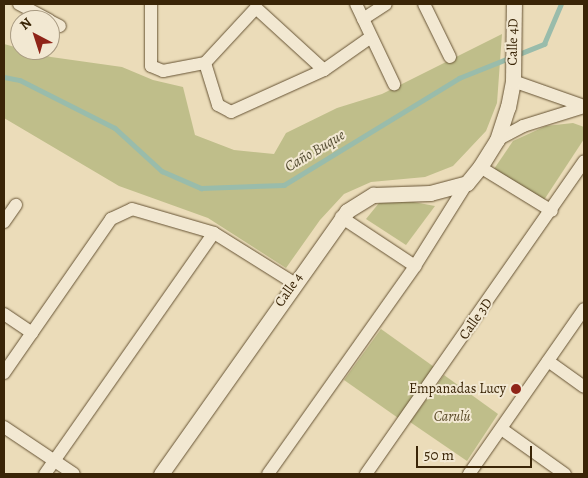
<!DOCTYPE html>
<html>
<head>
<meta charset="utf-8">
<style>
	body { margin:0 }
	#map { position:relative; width:588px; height:478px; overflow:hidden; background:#ebdcb9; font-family:Alegreya,serif }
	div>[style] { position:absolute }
	.green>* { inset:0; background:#bfbe8a }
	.stream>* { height:4.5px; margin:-2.25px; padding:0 2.25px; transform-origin:2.25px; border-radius:2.25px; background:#99bcab }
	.roads { filter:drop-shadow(0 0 1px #665334) drop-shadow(0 0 1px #665334) }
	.minor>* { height:12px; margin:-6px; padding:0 6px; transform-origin:6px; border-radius:6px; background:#f2e8d2 }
	.tertiary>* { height:15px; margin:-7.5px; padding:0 7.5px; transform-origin:7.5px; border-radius:7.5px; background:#f2e8d2 }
	.dots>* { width:14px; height:14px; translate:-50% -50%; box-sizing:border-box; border:2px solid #f2e8d2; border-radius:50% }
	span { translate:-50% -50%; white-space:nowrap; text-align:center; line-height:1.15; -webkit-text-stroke:4px #f2e8d2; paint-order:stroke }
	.street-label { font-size:14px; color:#3a2507 }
	.poi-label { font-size:14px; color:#3a2507 }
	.right { translate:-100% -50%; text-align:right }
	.park-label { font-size:14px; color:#5b4b28; font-style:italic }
	.water-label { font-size:15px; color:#524b30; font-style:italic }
	.frame { position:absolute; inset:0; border:5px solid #3a2507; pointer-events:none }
	.north { position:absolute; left:10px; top:10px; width:50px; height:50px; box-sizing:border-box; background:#f2e8d2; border:1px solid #a89a81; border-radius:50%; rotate:320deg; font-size:14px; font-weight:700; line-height:20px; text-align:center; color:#3a2507 }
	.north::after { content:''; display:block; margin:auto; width:18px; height:22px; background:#8f2418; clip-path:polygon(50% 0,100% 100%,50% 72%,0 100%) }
	.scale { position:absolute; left:416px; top:446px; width:116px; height:22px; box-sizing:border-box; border:2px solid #3a2507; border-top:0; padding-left:6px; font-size:15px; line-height:18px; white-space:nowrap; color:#3a2507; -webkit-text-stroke:4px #f2e8d2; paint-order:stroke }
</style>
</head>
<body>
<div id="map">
	<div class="green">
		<div style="clip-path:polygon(502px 34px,497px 103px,486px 131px,453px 166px,425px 177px,371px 182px,344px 194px,320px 220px,286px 268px,208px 218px,119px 186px,4px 118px,4px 44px,51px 57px,122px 67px,153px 80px,183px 87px,195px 135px,234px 150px,274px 154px,286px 133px,337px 108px,382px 94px)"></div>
		<div style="clip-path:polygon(573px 123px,584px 127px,584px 139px,544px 200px,494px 169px,513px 141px,546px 126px)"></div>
		<div style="clip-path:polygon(408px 201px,435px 206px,406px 245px,366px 219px,379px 203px)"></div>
		<div style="clip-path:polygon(381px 329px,437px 369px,401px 420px,344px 380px)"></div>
		<div style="clip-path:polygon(444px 375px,498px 414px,467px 461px,410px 422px)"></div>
	</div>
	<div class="stream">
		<div style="left:4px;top:77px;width:16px;rotate:11deg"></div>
		<div style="left:20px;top:80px;width:106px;rotate:26.8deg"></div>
		<div style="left:115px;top:128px;width:64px;rotate:42.5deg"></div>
		<div style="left:162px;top:171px;width:43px;rotate:23.6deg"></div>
		<div style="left:201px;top:188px;width:83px;rotate:-2.1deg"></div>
		<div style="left:284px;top:185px;width:205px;rotate:-31.4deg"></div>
		<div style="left:459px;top:78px;width:92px;rotate:-21.8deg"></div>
		<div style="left:544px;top:44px;width:43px;rotate:-67deg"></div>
	</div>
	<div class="roads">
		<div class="minor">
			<div style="left:19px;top:4px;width:34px;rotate:28deg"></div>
			<div style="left:151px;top:4px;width:62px;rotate:90deg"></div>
			<div style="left:151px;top:66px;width:13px;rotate:23deg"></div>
			<div style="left:163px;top:71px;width:43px;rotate:-10.8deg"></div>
			<div style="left:205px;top:63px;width:75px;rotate:-47.2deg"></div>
			<div style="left:356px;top:4px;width:89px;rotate:64.6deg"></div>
			<div style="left:424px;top:4px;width:59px;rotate:63.9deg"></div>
			<div style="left:256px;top:8px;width:92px;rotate:42.4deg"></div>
			<div style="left:363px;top:19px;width:27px;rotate:-33deg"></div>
			<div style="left:50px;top:21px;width:11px;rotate:27deg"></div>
			<div style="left:205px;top:63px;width:44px;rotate:72.8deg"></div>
			<div style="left:218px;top:105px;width:15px;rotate:28deg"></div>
			<div style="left:231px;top:112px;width:102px;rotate:-24.3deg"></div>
			<div style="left:324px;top:70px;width:57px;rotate:-35.1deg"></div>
			<div style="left:513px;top:81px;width:75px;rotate:19.4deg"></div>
			<div style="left:497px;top:140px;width:30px;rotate:-28deg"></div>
			<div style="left:523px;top:126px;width:64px;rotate:-17.3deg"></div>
			<div style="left:480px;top:167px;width:84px;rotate:31.4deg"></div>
			<div style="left:341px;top:217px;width:89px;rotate:33.5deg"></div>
			<div style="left:4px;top:222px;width:21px;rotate:-55deg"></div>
			<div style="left:4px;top:314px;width:34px;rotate:34deg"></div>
			<div style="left:548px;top:361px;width:44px;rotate:35.8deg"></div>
			<div style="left:4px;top:373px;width:188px;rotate:-55.2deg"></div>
			<div style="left:111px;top:219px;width:23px;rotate:-25deg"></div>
			<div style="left:132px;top:209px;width:85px;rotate:16.3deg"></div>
			<div style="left:214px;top:233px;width:94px;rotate:32deg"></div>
			<div style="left:4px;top:427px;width:84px;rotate:33.9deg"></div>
			<div style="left:503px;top:430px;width:76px;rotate:35.4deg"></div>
			<div style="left:45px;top:474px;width:294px;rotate:-55deg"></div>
			<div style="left:268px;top:474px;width:255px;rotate:-54.7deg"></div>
			<div style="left:415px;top:266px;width:98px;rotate:-57.9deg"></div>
			<div style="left:366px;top:474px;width:381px;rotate:-55.1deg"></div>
			<div style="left:469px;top:474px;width:201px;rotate:-55.1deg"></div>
		</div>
		<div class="tertiary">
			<div style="left:161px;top:474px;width:322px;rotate:-54.7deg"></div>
			<div style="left:347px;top:211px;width:31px;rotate:-32deg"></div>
			<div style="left:373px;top:195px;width:57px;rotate:-2deg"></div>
			<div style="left:430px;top:193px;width:38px;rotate:-15deg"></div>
			<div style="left:467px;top:183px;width:21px;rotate:-51deg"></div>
			<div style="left:480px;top:167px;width:32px;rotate:-58deg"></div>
			<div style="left:497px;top:140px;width:35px;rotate:-72deg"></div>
			<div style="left:508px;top:107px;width:26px;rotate:-79deg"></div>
			<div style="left:513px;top:81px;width:77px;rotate:-89.3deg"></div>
		</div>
	</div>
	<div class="dots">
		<div style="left:516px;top:389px;background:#8f2418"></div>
	</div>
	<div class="street-label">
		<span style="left:513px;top:42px;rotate:-89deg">Calle 4D</span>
		<span style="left:289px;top:290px;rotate:-55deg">Calle 4</span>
		<span style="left:476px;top:319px;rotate:-55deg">Calle 3D</span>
	</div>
	<div class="poi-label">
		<span class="right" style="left:506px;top:389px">Empanadas Lucy</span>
	</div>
	<div class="park-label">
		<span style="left:452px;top:417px">Carulú</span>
	</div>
	<div class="water-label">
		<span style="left:315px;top:151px;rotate:-31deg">Caño Buque</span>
	</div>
	<div class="frame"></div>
	<div class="north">N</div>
	<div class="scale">50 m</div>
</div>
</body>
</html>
